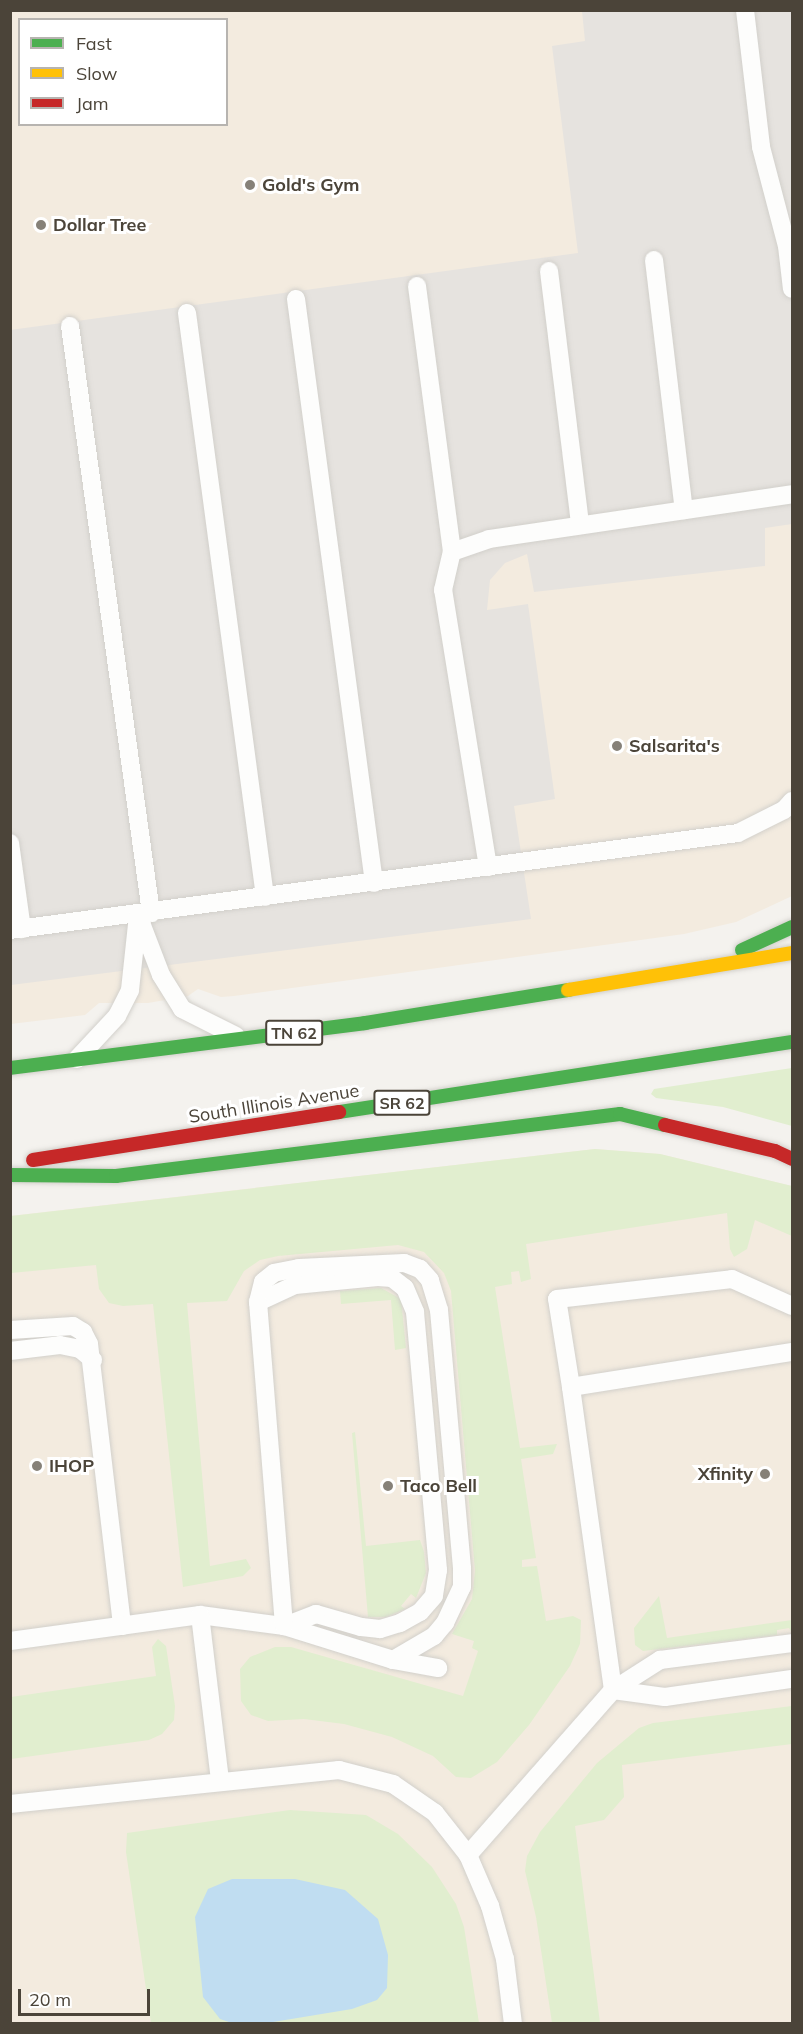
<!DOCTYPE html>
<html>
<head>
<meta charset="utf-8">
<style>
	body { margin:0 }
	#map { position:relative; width:803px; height:2034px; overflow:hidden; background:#f4f2ee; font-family:Mulish,sans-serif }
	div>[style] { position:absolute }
	.commercial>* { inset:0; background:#f3ebdf }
	.green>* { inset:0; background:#e1eecf }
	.parking>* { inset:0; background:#e6e3df }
	.water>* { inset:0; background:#c0ddf1 }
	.roads { filter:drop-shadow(0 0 2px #d2d0cb) drop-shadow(0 0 2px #d2d0cb) }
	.lane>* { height:18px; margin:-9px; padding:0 9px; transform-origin:9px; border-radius:9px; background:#fdfdfc }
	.fast>* { height:14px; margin:-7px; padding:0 7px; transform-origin:7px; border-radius:7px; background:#4caf50 }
	.slow>* { height:14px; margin:-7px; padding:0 7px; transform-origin:7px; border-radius:7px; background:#ffc107 }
	.jam>* { height:14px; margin:-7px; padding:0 7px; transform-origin:7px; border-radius:7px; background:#c62828 }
	.dots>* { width:16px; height:16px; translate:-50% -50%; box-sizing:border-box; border:3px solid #fff; border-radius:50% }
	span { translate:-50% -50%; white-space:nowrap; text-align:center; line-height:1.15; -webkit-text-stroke:6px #fff; paint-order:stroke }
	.shield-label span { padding:2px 4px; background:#fff; border:2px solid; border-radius:4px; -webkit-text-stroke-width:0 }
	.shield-label { font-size:16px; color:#4b4439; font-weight:700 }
	.poi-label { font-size:18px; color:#4b4439; font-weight:700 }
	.left { translate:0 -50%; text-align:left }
	.right { translate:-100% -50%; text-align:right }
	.street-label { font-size:18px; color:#4b4439 }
	.frame { position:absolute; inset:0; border:12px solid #4b4439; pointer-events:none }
	.legend { position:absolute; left:18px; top:18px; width:210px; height:108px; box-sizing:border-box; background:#fff; border:2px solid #b7b4b0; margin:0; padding:8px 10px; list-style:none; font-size:18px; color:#4b4439 }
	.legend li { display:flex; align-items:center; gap:12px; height:30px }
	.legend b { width:30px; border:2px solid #b7b4b0 }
	.scale { position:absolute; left:18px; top:1989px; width:132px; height:27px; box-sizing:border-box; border:3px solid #4b4439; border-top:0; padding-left:8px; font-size:18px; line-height:21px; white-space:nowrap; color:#4b4439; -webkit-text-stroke:4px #fff; paint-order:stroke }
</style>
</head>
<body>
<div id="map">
	<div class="commercial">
		<div style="clip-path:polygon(evenodd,10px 11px,792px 11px,792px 896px,736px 922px,684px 934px,234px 996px,221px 997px,198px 989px,188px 996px,148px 1003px,99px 1003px,85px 1015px,11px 1024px,10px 11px,20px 20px,226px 20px,226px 124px,20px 124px,20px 20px)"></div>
		<div style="clip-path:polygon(595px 1149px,660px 1154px,792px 1186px,792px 2023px,11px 2023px,10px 1216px)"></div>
	</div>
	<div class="green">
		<div style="clip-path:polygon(792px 1068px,792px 1126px,723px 1107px,656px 1098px,651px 1094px,654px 1089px)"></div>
		<div style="clip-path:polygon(595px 1149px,660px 1154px,792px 1186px,792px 1236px,755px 1220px,747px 1249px,734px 1257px,730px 1249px,727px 1213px,526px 1244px,531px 1279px,521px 1282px,519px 1271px,511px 1272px,512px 1284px,495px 1287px,520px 1448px,557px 1444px,553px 1454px,521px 1459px,536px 1558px,522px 1560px,522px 1567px,537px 1566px,546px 1621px,573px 1616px,581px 1620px,580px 1644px,570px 1666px,529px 1725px,497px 1762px,471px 1778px,456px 1777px,433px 1756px,392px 1737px,344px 1724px,304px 1719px,268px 1721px,251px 1715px,241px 1701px,240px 1669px,250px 1657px,275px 1647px,291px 1647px,463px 1696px,478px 1651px,472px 1648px,474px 1641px,452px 1634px,472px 1599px,475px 1571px,451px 1291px,444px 1273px,424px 1252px,398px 1245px,278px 1256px,260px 1260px,244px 1271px,227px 1301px,187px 1303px,210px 1566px,246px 1559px,251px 1568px,243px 1576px,183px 1587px,153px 1304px,123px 1306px,109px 1303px,99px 1289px,96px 1265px,11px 1273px,11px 1216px)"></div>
		<div style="clip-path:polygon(381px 1288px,401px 1299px,406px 1348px,395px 1350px,391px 1300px,341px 1304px,340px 1291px)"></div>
		<div style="clip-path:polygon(355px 1432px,366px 1546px,420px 1540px,424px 1552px,426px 1573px,416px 1598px,411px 1594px,401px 1606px,405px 1609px,386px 1617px,368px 1617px,352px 1433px)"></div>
		<div style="clip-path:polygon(659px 1596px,667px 1638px,792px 1620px,792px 1633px,789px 1628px,777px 1630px,777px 1635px,643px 1651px,635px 1645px,634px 1628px)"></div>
		<div style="clip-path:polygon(158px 1639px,166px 1646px,175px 1706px,174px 1720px,162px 1734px,149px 1740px,11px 1759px,11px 1697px,156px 1676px,152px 1647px)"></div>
		<div style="clip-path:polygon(792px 1706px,792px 1744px,622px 1765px,624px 1797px,604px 1820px,575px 1826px,600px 2023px,552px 2023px,536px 1917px,525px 1871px,527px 1856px,540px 1832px,597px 1763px,639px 1728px,653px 1723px)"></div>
		<div style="clip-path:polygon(290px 1810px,366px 1815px,398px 1834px,432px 1867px,456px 1904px,464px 1927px,479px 2023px,151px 2023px,126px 1852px,127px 1833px)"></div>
	</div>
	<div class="parking">
		<div style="clip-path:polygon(582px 11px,792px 11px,792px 524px,765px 528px,765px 566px,534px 592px,527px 554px,505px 563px,490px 580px,487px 610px,528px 604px,555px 799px,514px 806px,531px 919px,11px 985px,10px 330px,578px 253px,552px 46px,585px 41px)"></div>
	</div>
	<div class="water">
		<div style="clip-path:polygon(232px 1879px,295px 1879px,345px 1890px,378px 1919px,388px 1955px,387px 1988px,377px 2000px,352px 2009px,267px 2023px,232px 2023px,220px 2019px,203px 1997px,195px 1917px,208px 1889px)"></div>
	</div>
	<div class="roads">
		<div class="lane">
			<div style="left:745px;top:10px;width:138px;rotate:83.3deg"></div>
			<div style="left:761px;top:147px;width:102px;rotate:75.3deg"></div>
			<div style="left:787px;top:246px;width:43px;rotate:83.4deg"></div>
			<div style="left:654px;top:260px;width:252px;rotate:83.2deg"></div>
			<div style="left:549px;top:271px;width:256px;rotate:83deg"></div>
			<div style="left:417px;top:286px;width:268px;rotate:82.5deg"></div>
			<div style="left:296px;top:299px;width:589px;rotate:82.39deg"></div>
			<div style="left:187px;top:313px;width:589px;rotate:82.39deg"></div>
			<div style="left:70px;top:326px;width:593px;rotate:82.14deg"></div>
			<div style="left:10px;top:843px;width:87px;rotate:82.1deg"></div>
			<div style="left:488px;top:867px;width:281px;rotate:-99.2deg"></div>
			<div style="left:443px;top:590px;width:39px;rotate:-77deg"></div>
			<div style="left:452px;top:552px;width:39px;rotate:-19deg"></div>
			<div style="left:489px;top:539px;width:306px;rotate:-8.4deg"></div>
			<div style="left:10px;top:930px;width:734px;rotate:-7.59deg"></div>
			<div style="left:738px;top:833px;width:51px;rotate:-26.6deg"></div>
			<div style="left:784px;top:810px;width:12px;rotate:-48deg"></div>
			<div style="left:77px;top:1059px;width:59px;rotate:-47.1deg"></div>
			<div style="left:117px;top:1016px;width:29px;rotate:-63deg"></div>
			<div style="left:130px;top:990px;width:75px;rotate:-83.9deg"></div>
			<div style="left:138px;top:915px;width:64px;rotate:69deg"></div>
			<div style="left:161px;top:975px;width:40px;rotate:58deg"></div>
			<div style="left:182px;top:1009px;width:60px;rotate:26.6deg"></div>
			<div style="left:258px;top:1302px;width:41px;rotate:-24.7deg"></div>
			<div style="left:295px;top:1285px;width:83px;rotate:-5.5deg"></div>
			<div style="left:378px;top:1277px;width:14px;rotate:4deg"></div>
			<div style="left:392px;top:1278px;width:16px;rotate:38deg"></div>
			<div style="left:405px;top:1288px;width:26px;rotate:67deg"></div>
			<div style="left:415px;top:1312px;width:259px;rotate:84.9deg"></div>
			<div style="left:438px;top:1570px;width:26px;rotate:99deg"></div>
			<div style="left:434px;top:1596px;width:21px;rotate:131deg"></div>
			<div style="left:420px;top:1612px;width:23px;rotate:151deg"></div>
			<div style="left:400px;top:1623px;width:21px;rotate:163deg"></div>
			<div style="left:380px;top:1629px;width:19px;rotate:-174deg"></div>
			<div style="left:361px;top:1627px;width:47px;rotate:-163.9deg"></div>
			<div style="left:316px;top:1614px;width:34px;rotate:159deg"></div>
			<div style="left:10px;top:1330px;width:63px;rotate:-3.6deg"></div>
			<div style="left:73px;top:1326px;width:12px;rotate:31deg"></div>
			<div style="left:83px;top:1332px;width:13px;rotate:63deg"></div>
			<div style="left:89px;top:1344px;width:284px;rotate:83.3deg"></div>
			<div style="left:10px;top:1351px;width:50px;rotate:-6.8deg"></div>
			<div style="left:60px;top:1345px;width:20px;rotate:11deg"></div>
			<div style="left:80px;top:1349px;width:17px;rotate:40deg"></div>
			<div style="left:571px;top:1387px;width:89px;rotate:-99deg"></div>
			<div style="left:557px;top:1299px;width:176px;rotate:-6.5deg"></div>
			<div style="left:732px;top:1279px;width:66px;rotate:24.2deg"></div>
			<div style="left:200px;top:1615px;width:85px;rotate:7.5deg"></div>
			<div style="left:284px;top:1626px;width:114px;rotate:17.3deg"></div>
			<div style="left:393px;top:1660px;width:48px;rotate:-30.3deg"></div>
			<div style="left:434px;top:1636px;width:17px;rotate:-50deg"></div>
			<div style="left:445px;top:1623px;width:40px;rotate:-65deg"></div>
			<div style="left:462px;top:1587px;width:19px;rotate:-90deg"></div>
			<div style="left:462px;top:1568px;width:259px;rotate:-95.1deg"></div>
			<div style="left:439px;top:1310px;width:31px;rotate:-107deg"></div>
			<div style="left:430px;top:1280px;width:15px;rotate:-132deg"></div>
			<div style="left:420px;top:1269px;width:17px;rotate:-159deg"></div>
			<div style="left:404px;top:1263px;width:105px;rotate:177.3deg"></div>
			<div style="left:299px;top:1268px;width:25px;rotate:169deg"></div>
			<div style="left:274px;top:1273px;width:14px;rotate:141deg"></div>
			<div style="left:263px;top:1282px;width:21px;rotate:104deg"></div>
			<div style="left:258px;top:1302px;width:325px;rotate:85.4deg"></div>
			<div style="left:10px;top:1641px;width:192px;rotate:-7.8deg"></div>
			<div style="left:200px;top:1615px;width:166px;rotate:83.1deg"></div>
			<div style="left:393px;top:1660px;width:46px;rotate:10.1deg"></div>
			<div style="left:613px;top:1690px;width:306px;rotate:-97.9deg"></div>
			<div style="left:571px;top:1387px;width:224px;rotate:-9deg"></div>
			<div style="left:613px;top:1690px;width:52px;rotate:7.7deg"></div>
			<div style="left:665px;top:1697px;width:128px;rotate:-8.1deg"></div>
			<div style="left:10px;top:1804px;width:331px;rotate:-5.9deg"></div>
			<div style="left:339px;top:1770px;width:56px;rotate:14.5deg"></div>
			<div style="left:393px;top:1784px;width:51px;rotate:34.6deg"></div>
			<div style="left:435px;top:1813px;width:53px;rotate:51.8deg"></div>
			<div style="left:468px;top:1855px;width:56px;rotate:66.7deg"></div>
			<div style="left:490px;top:1906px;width:55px;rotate:74.2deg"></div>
			<div style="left:505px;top:1959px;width:65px;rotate:83deg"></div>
			<div style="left:468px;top:1855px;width:220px;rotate:-48.7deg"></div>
			<div style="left:613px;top:1690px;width:56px;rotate:-32.6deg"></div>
			<div style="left:660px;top:1660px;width:133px;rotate:-7.3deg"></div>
		</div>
		<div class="fast">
			<div style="left:742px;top:950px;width:55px;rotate:-24.7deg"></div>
			<div style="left:10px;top:1068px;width:358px;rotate:-7.2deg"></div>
			<div style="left:365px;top:1023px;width:206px;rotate:-9.2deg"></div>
			<div style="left:339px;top:1112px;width:458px;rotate:-8.8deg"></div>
			<div style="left:10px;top:1175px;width:106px;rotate:0.5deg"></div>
			<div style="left:116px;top:1176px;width:508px;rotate:-7.01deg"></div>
			<div style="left:620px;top:1114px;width:46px;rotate:13.7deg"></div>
		</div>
		<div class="slow">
			<div style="left:568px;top:990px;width:227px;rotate:-9.4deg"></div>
		</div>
		<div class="jam">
			<div style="left:665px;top:1125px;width:113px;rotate:13.3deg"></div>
			<div style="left:775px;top:1151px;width:19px;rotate:25deg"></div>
			<div style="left:33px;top:1160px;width:310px;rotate:-8.9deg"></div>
		</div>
	</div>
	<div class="dots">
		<div style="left:250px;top:185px;background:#868178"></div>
		<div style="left:41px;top:225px;background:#868178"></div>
		<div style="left:617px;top:746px;background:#868178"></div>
		<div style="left:37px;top:1466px;background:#868178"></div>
		<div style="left:765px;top:1474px;background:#868178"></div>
		<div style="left:388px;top:1486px;background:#868178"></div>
	</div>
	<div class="shield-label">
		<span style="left:294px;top:1033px">TN 62</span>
		<span style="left:402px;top:1103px">SR 62</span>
	</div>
	<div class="poi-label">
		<span class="left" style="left:262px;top:185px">Gold's Gym</span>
		<span class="left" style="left:53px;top:225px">Dollar Tree</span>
		<span class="left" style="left:629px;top:746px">Salsarita's</span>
		<span class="left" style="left:49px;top:1466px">IHOP</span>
		<span class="right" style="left:753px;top:1474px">Xfinity</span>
		<span class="left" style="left:400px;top:1486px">Taco Bell</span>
	</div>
	<div class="street-label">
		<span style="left:274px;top:1104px;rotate:-9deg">South Illinois Avenue</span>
	</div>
	<div class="frame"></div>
	<ul class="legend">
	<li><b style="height:8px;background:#4caf50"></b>Fast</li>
	<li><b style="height:8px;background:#ffc107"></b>Slow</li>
	<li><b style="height:8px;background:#c62828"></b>Jam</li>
	</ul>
	<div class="scale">20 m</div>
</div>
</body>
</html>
